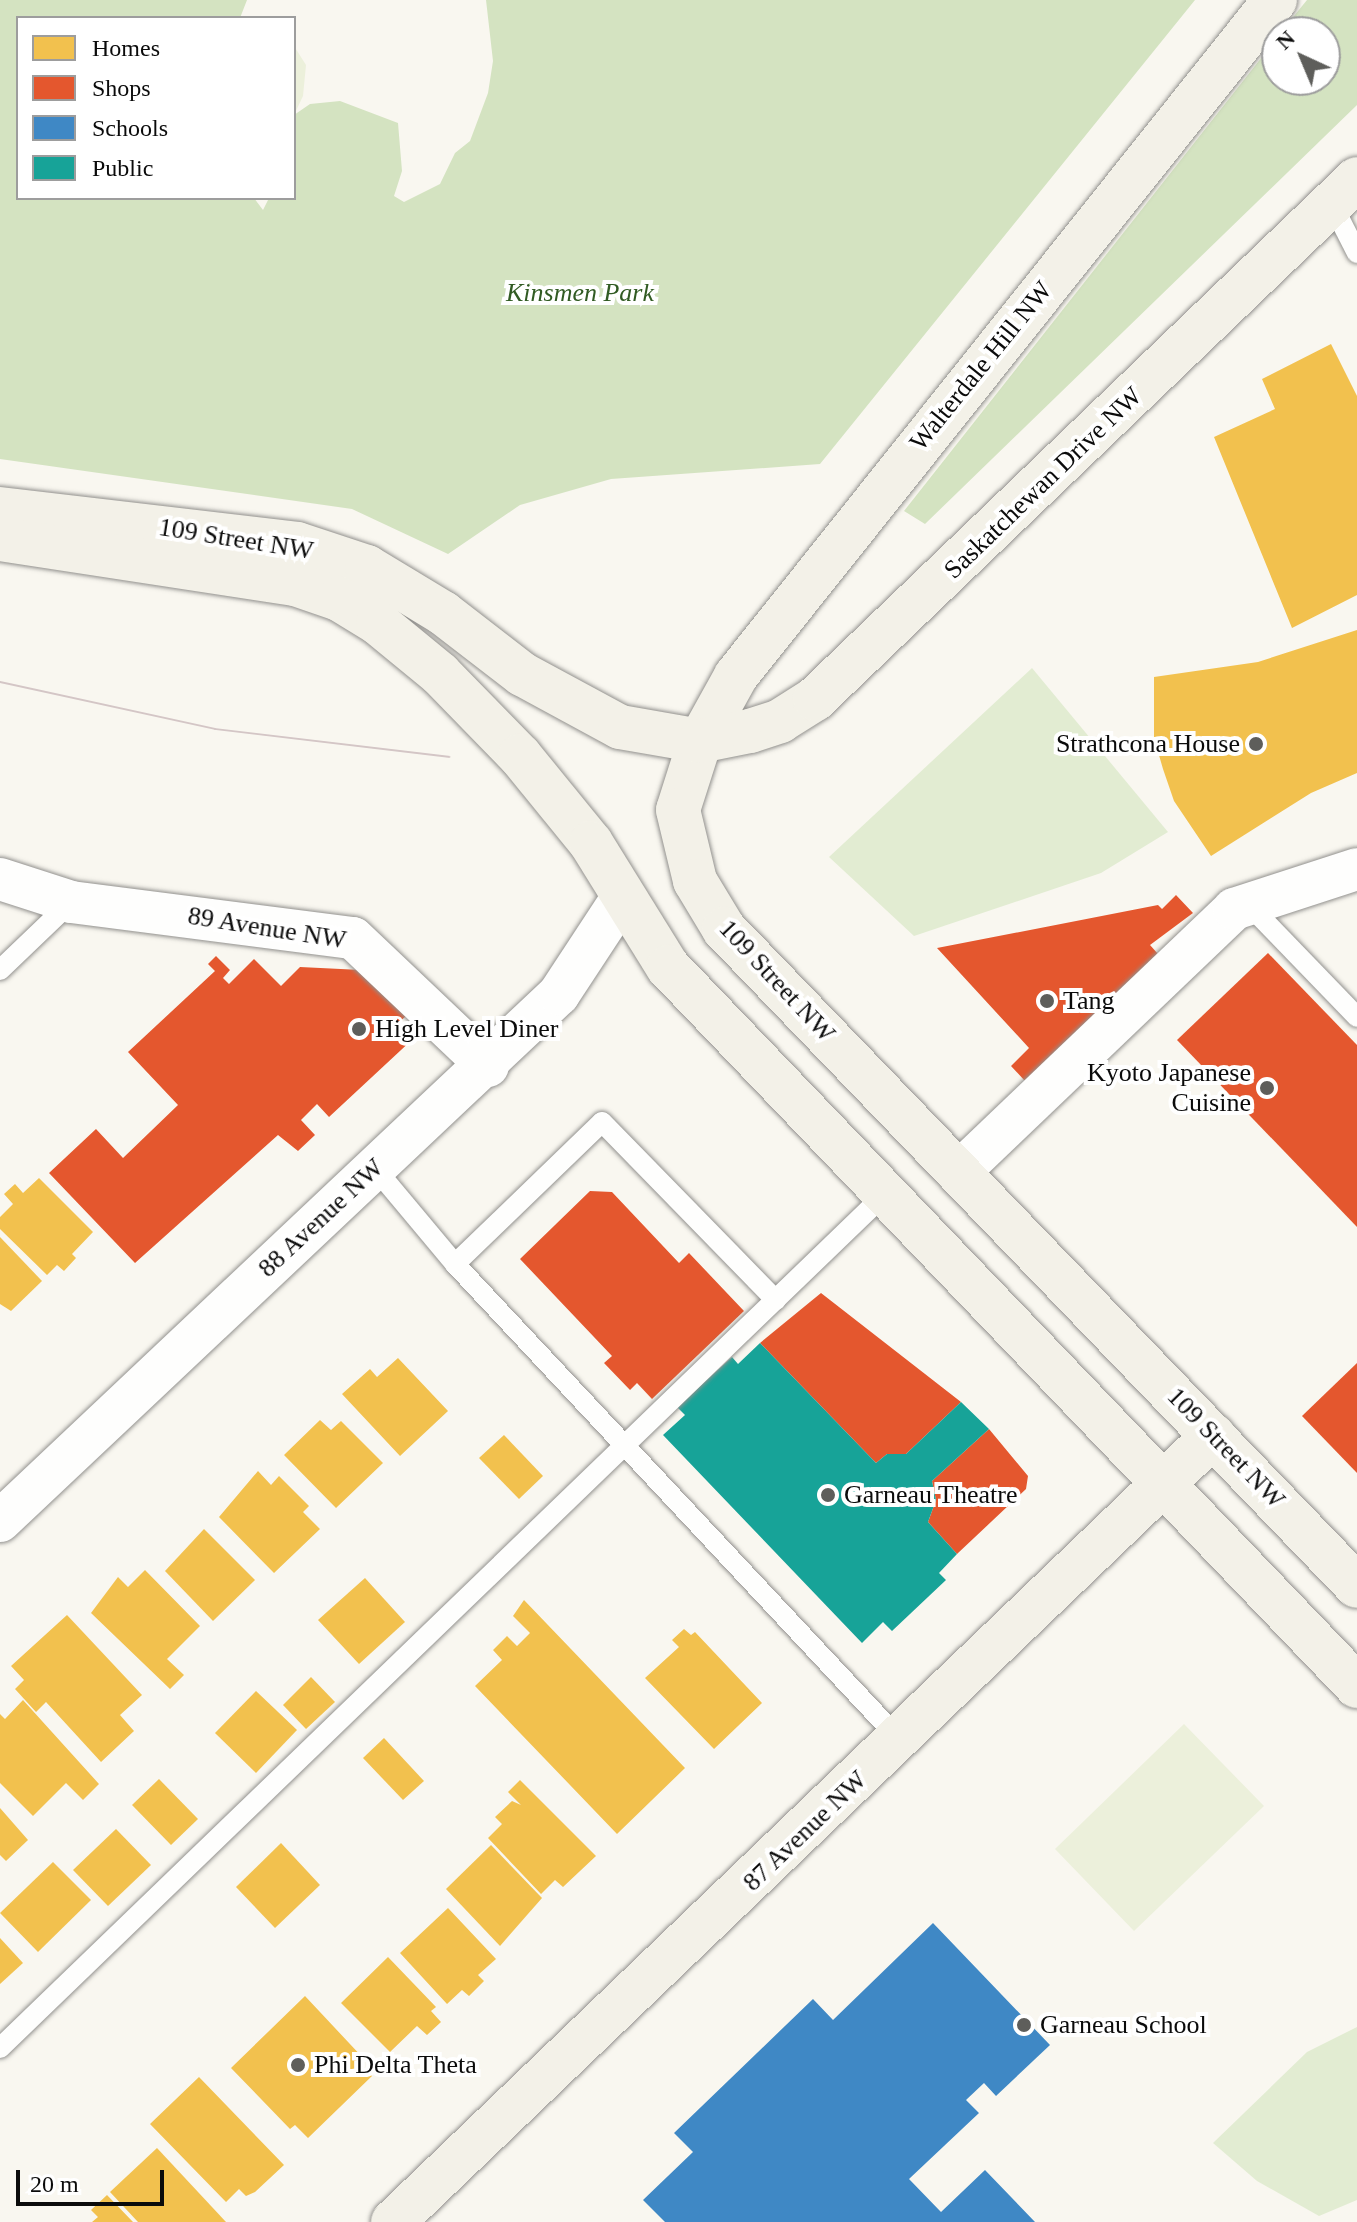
<!DOCTYPE html>
<html>
<head>
<meta charset="utf-8">
<style>
	body { margin:0 }
	#map { position:relative; width:1357px; height:2222px; overflow:hidden; background:#f9f7f0; font-family:Georgia,serif }
	div>[style] { position:absolute }
	.green>* { inset:0; background:#e2ecd2 }
	.forest>* { inset:0; background:#d4e3c1 }
	.pitch>* { inset:0; background:#ecf0db }
	.homes>* { inset:0; background:#f2c14e }
	.shops>* { inset:0; background:#e4572e }
	.schools>* { inset:0; background:#3f88c5 }
	.public>* { inset:0; background:#17a398 }
	.roads { filter:drop-shadow(0 0 2px #92918e) drop-shadow(0 0 2px #92918e) }
	.lane>* { height:20px; margin:-10px; padding:0 10px; transform-origin:10px; border-radius:10px; background:#fefefd }
	.street>* { height:42px; margin:-21px; padding:0 21px; transform-origin:21px; border-radius:21px; background:#fefefd }
	.secondary>* { height:44px; margin:-22px; padding:0 22px; transform-origin:22px; border-radius:22px; background:#f3f1e8 }
	.tram>* { height:2px; margin:-1px; padding:0 1px; transform-origin:1px; border-radius:1px; background:#d4c6c6 }
	.dots>* { width:22px; height:22px; translate:-50% -50%; box-sizing:border-box; border:4px solid #fff; border-radius:50% }
	span { translate:-50% -50%; white-space:nowrap; text-align:center; line-height:1.15; -webkit-text-stroke:8px #fff; paint-order:stroke }
	.park-label { font-size:26px; color:#315b23; font-style:italic }
	.street-label { font-size:26px; color:#0b0b0b }
	.poi-label { font-size:26px; color:#0b0b0b }
	.right { translate:-100% -50%; text-align:right }
	.left { translate:0 -50%; text-align:left }
	.legend { position:absolute; left:16px; top:16px; width:280px; height:184px; box-sizing:border-box; background:#fff; border:2px solid #9d9d9d; margin:0; padding:10px 14px; list-style:none; font-size:24px; color:#0b0b0b }
	.legend li { display:flex; align-items:center; gap:16px; height:40px }
	.legend b { width:40px; border:2px solid #9d9d9d }
	.north { position:absolute; left:1261px; top:16px; width:80px; height:80px; box-sizing:border-box; background:#fff; border:2px solid #9d9d9d; border-radius:50%; rotate:316deg; font-size:22px; font-weight:700; line-height:32px; text-align:center; color:#0b0b0b }
	.north::after { content:''; display:block; margin:auto; width:28px; height:36px; background:#5e5e5b; clip-path:polygon(50% 0,100% 100%,50% 72%,0 100%) }
	.scale { position:absolute; left:16px; top:2170px; width:148px; height:36px; box-sizing:border-box; border:4px solid #0b0b0b; border-top:0; padding-left:10px; font-size:24px; line-height:28px; white-space:nowrap; color:#0b0b0b; -webkit-text-stroke:6px #fff; paint-order:stroke }
</style>
</head>
<body>
<div id="map">
	<div class="green">
		<div style="clip-path:polygon(1032px 668px,1168px 832px,1101px 873px,914px 936px,829px 857px)"></div>
		<div style="clip-path:polygon(1357px 2027px,1357px 2200px,1319px 2216px,1257px 2181px,1213px 2143px,1307px 2052px)"></div>
	</div>
	<div class="forest">
		<div style="clip-path:polygon(0 0,247px 0,240px 18px,18px 18px,18px 198px,254px 198px,263px 210px,269px 198px,294px 198px,294px 115px,310px 104px,340px 101px,398px 123px,402px 171px,394px 196px,404px 202px,440px 184px,455px 153px,470px 141px,488px 93px,493px 61px,486px 0,1195px 0,820px 464px,611px 479px,520px 505px,448px 554px,352px 509px,0 459px)"></div>
		<div style="clip-path:polygon(1307px 0,1357px 0,1357px 105px,925px 524px,904px 511px,1277px 38px,1277px 80px,1325px 80px,1325px 32px,1281px 32px)"></div>
	</div>
	<div class="pitch">
		<div style="clip-path:polygon(294px 46px,306px 65px,303px 96px,294px 115px)"></div>
		<div style="clip-path:polygon(1184px 1724px,1264px 1806px,1134px 1931px,1055px 1849px)"></div>
	</div>
	<div class="homes">
		<div style="clip-path:polygon(1331px 344px,1357px 396px,1357px 595px,1292px 628px,1214px 437px,1275px 409px,1262px 379px)"></div>
		<div style="clip-path:polygon(1357px 630px,1357px 773px,1311px 793px,1211px 856px,1174px 801px,1163px 769px,1154px 738px,1154px 677px,1258px 662px)"></div>
		<div style="clip-path:polygon(39px 1178px,93px 1232px,72px 1254px,76px 1258px,64px 1271px,57px 1265px,47px 1275px,0 1229px,0 1217px,13px 1204px,4px 1194px,15px 1184px,23px 1193px)"></div>
		<div style="clip-path:polygon(0 1237px,42px 1281px,11px 1311px,0 1304px)"></div>
		<div style="clip-path:polygon(398px 1358px,448px 1411px,400px 1456px,342px 1394px,370px 1369px,377px 1377px)"></div>
		<div style="clip-path:polygon(320px 1420px,331px 1430px,341px 1421px,383px 1463px,336px 1508px,284px 1455px)"></div>
		<div style="clip-path:polygon(504px 1435px,543px 1476px,519px 1499px,479px 1458px)"></div>
		<div style="clip-path:polygon(258px 1471px,271px 1485px,279px 1476px,309px 1506px,303px 1512px,320px 1529px,274px 1573px,219px 1517px)"></div>
		<div style="clip-path:polygon(204px 1529px,255px 1580px,213px 1621px,165px 1571px)"></div>
		<div style="clip-path:polygon(145px 1570px,200px 1626px,167px 1659px,184px 1675px,170px 1689px,91px 1613px,118px 1577px,128px 1587px)"></div>
		<div style="clip-path:polygon(365px 1578px,405px 1622px,359px 1664px,318px 1620px)"></div>
		<div style="clip-path:polygon(524px 1600px,685px 1768px,617px 1834px,475px 1686px,502px 1660px,493px 1650px,507px 1636px,517px 1646px,530px 1633px,513px 1616px)"></div>
		<div style="clip-path:polygon(67px 1615px,142px 1695px,120px 1715px,134px 1731px,101px 1762px,46px 1702px,36px 1712px,15px 1689px,24px 1680px,11px 1666px)"></div>
		<div style="clip-path:polygon(684px 1629px,691px 1635px,695px 1632px,762px 1703px,714px 1749px,645px 1678px,679px 1647px,672px 1640px)"></div>
		<div style="clip-path:polygon(311px 1677px,335px 1702px,306px 1729px,283px 1705px)"></div>
		<div style="clip-path:polygon(256px 1691px,297px 1730px,256px 1773px,215px 1733px)"></div>
		<div style="clip-path:polygon(23px 1700px,99px 1784px,83px 1800px,66px 1783px,33px 1816px,0 1783px,0 1714px,5px 1719px)"></div>
		<div style="clip-path:polygon(384px 1738px,424px 1781px,403px 1800px,363px 1758px)"></div>
		<div style="clip-path:polygon(159px 1779px,198px 1819px,171px 1845px,132px 1805px)"></div>
		<div style="clip-path:polygon(520px 1780px,596px 1856px,563px 1887px,555px 1880px,541px 1894px,488px 1838px,502px 1824px,495px 1817px,512px 1801px,521px 1805px,508px 1792px)"></div>
		<div style="clip-path:polygon(0 1808px,28px 1840px,6px 1861px,0 1855px)"></div>
		<div style="clip-path:polygon(116px 1829px,151px 1865px,108px 1906px,73px 1870px)"></div>
		<div style="clip-path:polygon(281px 1843px,320px 1885px,275px 1928px,236px 1887px)"></div>
		<div style="clip-path:polygon(491px 1845px,542px 1898px,500px 1946px,446px 1889px)"></div>
		<div style="clip-path:polygon(53px 1862px,91px 1900px,38px 1952px,0 1913px)"></div>
		<div style="clip-path:polygon(448px 1908px,496px 1959px,478px 1975px,484px 1981px,469px 1996px,462px 1990px,447px 2004px,400px 1953px)"></div>
		<div style="clip-path:polygon(0 1938px,23px 1963px,0 1984px)"></div>
		<div style="clip-path:polygon(388px 1957px,436px 2007px,431px 2011px,441px 2022px,427px 2035px,417px 2026px,390px 2052px,341px 2003px)"></div>
		<div style="clip-path:polygon(305px 1996px,364px 2059px,360px 2063px,372px 2076px,308px 2138px,295px 2125px,290px 2129px,231px 2068px)"></div>
		<div style="clip-path:polygon(199px 2077px,284px 2165px,255px 2192px,246px 2196px,239px 2189px,226px 2202px,150px 2124px)"></div>
		<div style="clip-path:polygon(157px 2148px,226px 2222px,138px 2222px,110px 2192px)"></div>
		<div style="clip-path:polygon(107px 2195px,133px 2222px,92px 2222px,98px 2217px,91px 2210px)"></div>
	</div>
	<div class="shops">
		<div style="clip-path:polygon(1176px 895px,1193px 913px,1150px 945px,1158px 954px,1025px 1081px,1011px 1066px,1029px 1048px,937px 948px,1158px 905px,1162px 909px)"></div>
		<div style="clip-path:polygon(1268px 953px,1357px 1045px,1357px 1227px,1177px 1040px)"></div>
		<div style="clip-path:polygon(216px 956px,230px 970px,223px 978px,229px 984px,254px 959px,281px 986px,300px 967px,361px 970px,410px 1013px,400px 1021px,415px 1037px,329px 1117px,317px 1104px,301px 1120px,315px 1135px,298px 1151px,278px 1135px,135px 1263px,49px 1173px,96px 1129px,123px 1158px,178px 1105px,128px 1052px,215px 971px,208px 964px)"></div>
		<div style="clip-path:polygon(590px 1191px,612px 1192px,679px 1263px,689px 1253px,744px 1311px,652px 1399px,637px 1383px,630px 1390px,604px 1363px,612px 1356px,520px 1259px)"></div>
		<div style="clip-path:polygon(821px 1293px,961px 1402px,906px 1454px,887px 1454px,876px 1463px,760px 1343px)"></div>
		<div style="clip-path:polygon(1357px 1363px,1357px 1473px,1302px 1416px)"></div>
		<div style="clip-path:polygon(989px 1429px,1028px 1476px,1026px 1489px,957px 1554px,928px 1522px,936px 1500px,932px 1481px)"></div>
	</div>
	<div class="schools">
		<div style="clip-path:polygon(933px 1923px,1050px 2045px,996px 2096px,984px 2083px,966px 2100px,979px 2113px,909px 2179px,941px 2212px,985px 2170px,1035px 2222px,665px 2222px,643px 2200px,693px 2152px,674px 2133px,813px 1999px,833px 2020px)"></div>
	</div>
	<div class="public">
		<div style="clip-path:polygon(760px 1343px,876px 1463px,887px 1454px,906px 1454px,961px 1402px,989px 1429px,932px 1481px,936px 1500px,928px 1522px,957px 1554px,939px 1573px,946px 1580px,892px 1631px,883px 1622px,862px 1643px,663px 1435px,685px 1415px,677px 1407px,732px 1357px,738px 1364px)"></div>
	</div>
	<div class="roads">
		<div class="lane">
			<div style="left:1332px;top:204px;width:55px;rotate:63deg"></div>
			<div style="left:1248px;top:904px;width:157px;rotate:46deg"></div>
			<div style="left:0;top:970px;width:98px;rotate:-43.8deg"></div>
			<div style="left:374px;top:1167px;width:126px;rotate:50.1deg"></div>
			<div style="left:455px;top:1264px;width:653px;rotate:46.92deg"></div>
			<div style="left:455px;top:1264px;width:204px;rotate:-44deg"></div>
			<div style="left:602px;top:1122px;width:249px;rotate:45.7deg"></div>
			<div style="left:0;top:2048px;width:1227px;rotate:-43.98deg"></div>
		</div>
		<div class="street">
			<div style="left:0;top:879px;width:75px;rotate:17.9deg"></div>
			<div style="left:71px;top:902px;width:284px;rotate:7.3deg"></div>
			<div style="left:353px;top:938px;width:186px;rotate:43.5deg"></div>
			<div style="left:958px;top:1173px;width:382px;rotate:-43.7deg"></div>
			<div style="left:1234px;top:909px;width:129px;rotate:-18deg"></div>
			<div style="left:0;top:1521px;width:768px;rotate:-43.31deg"></div>
			<div style="left:559px;top:994px;width:115px;rotate:-56.7deg"></div>
		</div>
		<div class="secondary">
			<div style="left:1275px;top:0;width:865px;rotate:128.57deg"></div>
			<div style="left:736px;top:676px;width:74px;rotate:119deg"></div>
			<div style="left:700px;top:741px;width:72px;rotate:107.7deg"></div>
			<div style="left:678px;top:810px;width:73px;rotate:76.5deg"></div>
			<div style="left:695px;top:881px;width:56px;rotate:58.9deg"></div>
			<div style="left:724px;top:929px;width:912px;rotate:46.07deg"></div>
			<div style="left:0;top:509px;width:299px;rotate:6.7deg"></div>
			<div style="left:297px;top:544px;width:74px;rotate:18.2deg"></div>
			<div style="left:367px;top:567px;width:89px;rotate:31.2deg"></div>
			<div style="left:443px;top:613px;width:100px;rotate:37.7deg"></div>
			<div style="left:522px;top:674px;width:111px;rotate:28.4deg"></div>
			<div style="left:620px;top:727px;width:81px;rotate:9.9deg"></div>
			<div style="left:700px;top:741px;width:51px;rotate:-11.3deg"></div>
			<div style="left:750px;top:731px;width:32px;rotate:-18deg"></div>
			<div style="left:780px;top:721px;width:41px;rotate:-32.2deg"></div>
			<div style="left:815px;top:699px;width:751px;rotate:-43.81deg"></div>
			<div style="left:0;top:539px;width:298px;rotate:8.7deg"></div>
			<div style="left:295px;top:584px;width:46px;rotate:18.8deg"></div>
			<div style="left:339px;top:599px;width:46px;rotate:31.6deg"></div>
			<div style="left:378px;top:623px;width:80px;rotate:39.4deg"></div>
			<div style="left:440px;top:674px;width:115px;rotate:45.7deg"></div>
			<div style="left:520px;top:756px;width:112px;rotate:50.8deg"></div>
			<div style="left:591px;top:843px;width:146px;rotate:58.2deg"></div>
			<div style="left:668px;top:967px;width:996px;rotate:46.22deg"></div>
			<div style="left:393px;top:2222px;width:1136px;rotate:-43.79deg"></div>
		</div>
	</div>
	<div class="tram">
		<div style="left:0;top:682px;width:220px;rotate:12.3deg"></div>
		<div style="left:215px;top:729px;width:236px;rotate:6.8deg"></div>
	</div>
	<div class="dots">
		<div style="left:1256px;top:744px;background:#5e5e5b"></div>
		<div style="left:1047px;top:1001px;background:#5e5e5b"></div>
		<div style="left:359px;top:1029px;background:#5e5e5b"></div>
		<div style="left:1267px;top:1088px;background:#5e5e5b"></div>
		<div style="left:828px;top:1495px;background:#5e5e5b"></div>
		<div style="left:1024px;top:2025px;background:#5e5e5b"></div>
		<div style="left:298px;top:2065px;background:#5e5e5b"></div>
	</div>
	<div class="park-label">
		<span style="left:580px;top:293px">Kinsmen Park</span>
	</div>
	<div class="street-label">
		<span style="left:981px;top:366px;rotate:-51deg">Walterdale Hill NW</span>
		<span style="left:1043px;top:483px;rotate:-44deg">Saskatchewan Drive NW</span>
		<span style="left:236px;top:539px;rotate:9deg">109 Street NW</span>
		<span style="left:267px;top:928px;rotate:9deg">89 Avenue NW</span>
		<span style="left:777px;top:981px;rotate:47deg">109 Street NW</span>
		<span style="left:321px;top:1218px;rotate:-43deg">88 Avenue NW</span>
		<span style="left:1226px;top:1448px;rotate:46deg">109 Street NW</span>
		<span style="left:805px;top:1831px;rotate:-44deg">87 Avenue NW</span>
	</div>
	<div class="poi-label">
		<span class="right" style="left:1240px;top:744px">Strathcona House</span>
		<span class="left" style="left:1063px;top:1001px">Tang</span>
		<span class="left" style="left:375px;top:1029px">High Level Diner</span>
		<span class="right" style="left:1251px;top:1088px">Kyoto Japanese<br>Cuisine</span>
		<span class="left" style="left:844px;top:1495px">Garneau Theatre</span>
		<span class="left" style="left:1040px;top:2025px">Garneau School</span>
		<span class="left" style="left:314px;top:2065px">Phi Delta Theta</span>
	</div>
	<ul class="legend">
	<li><b style="height:22px;background:#f2c14e"></b>Homes</li>
	<li><b style="height:22px;background:#e4572e"></b>Shops</li>
	<li><b style="height:22px;background:#3f88c5"></b>Schools</li>
	<li><b style="height:22px;background:#17a398"></b>Public</li>
	</ul>
	<div class="north">N</div>
	<div class="scale">20 m</div>
</div>
</body>
</html>
